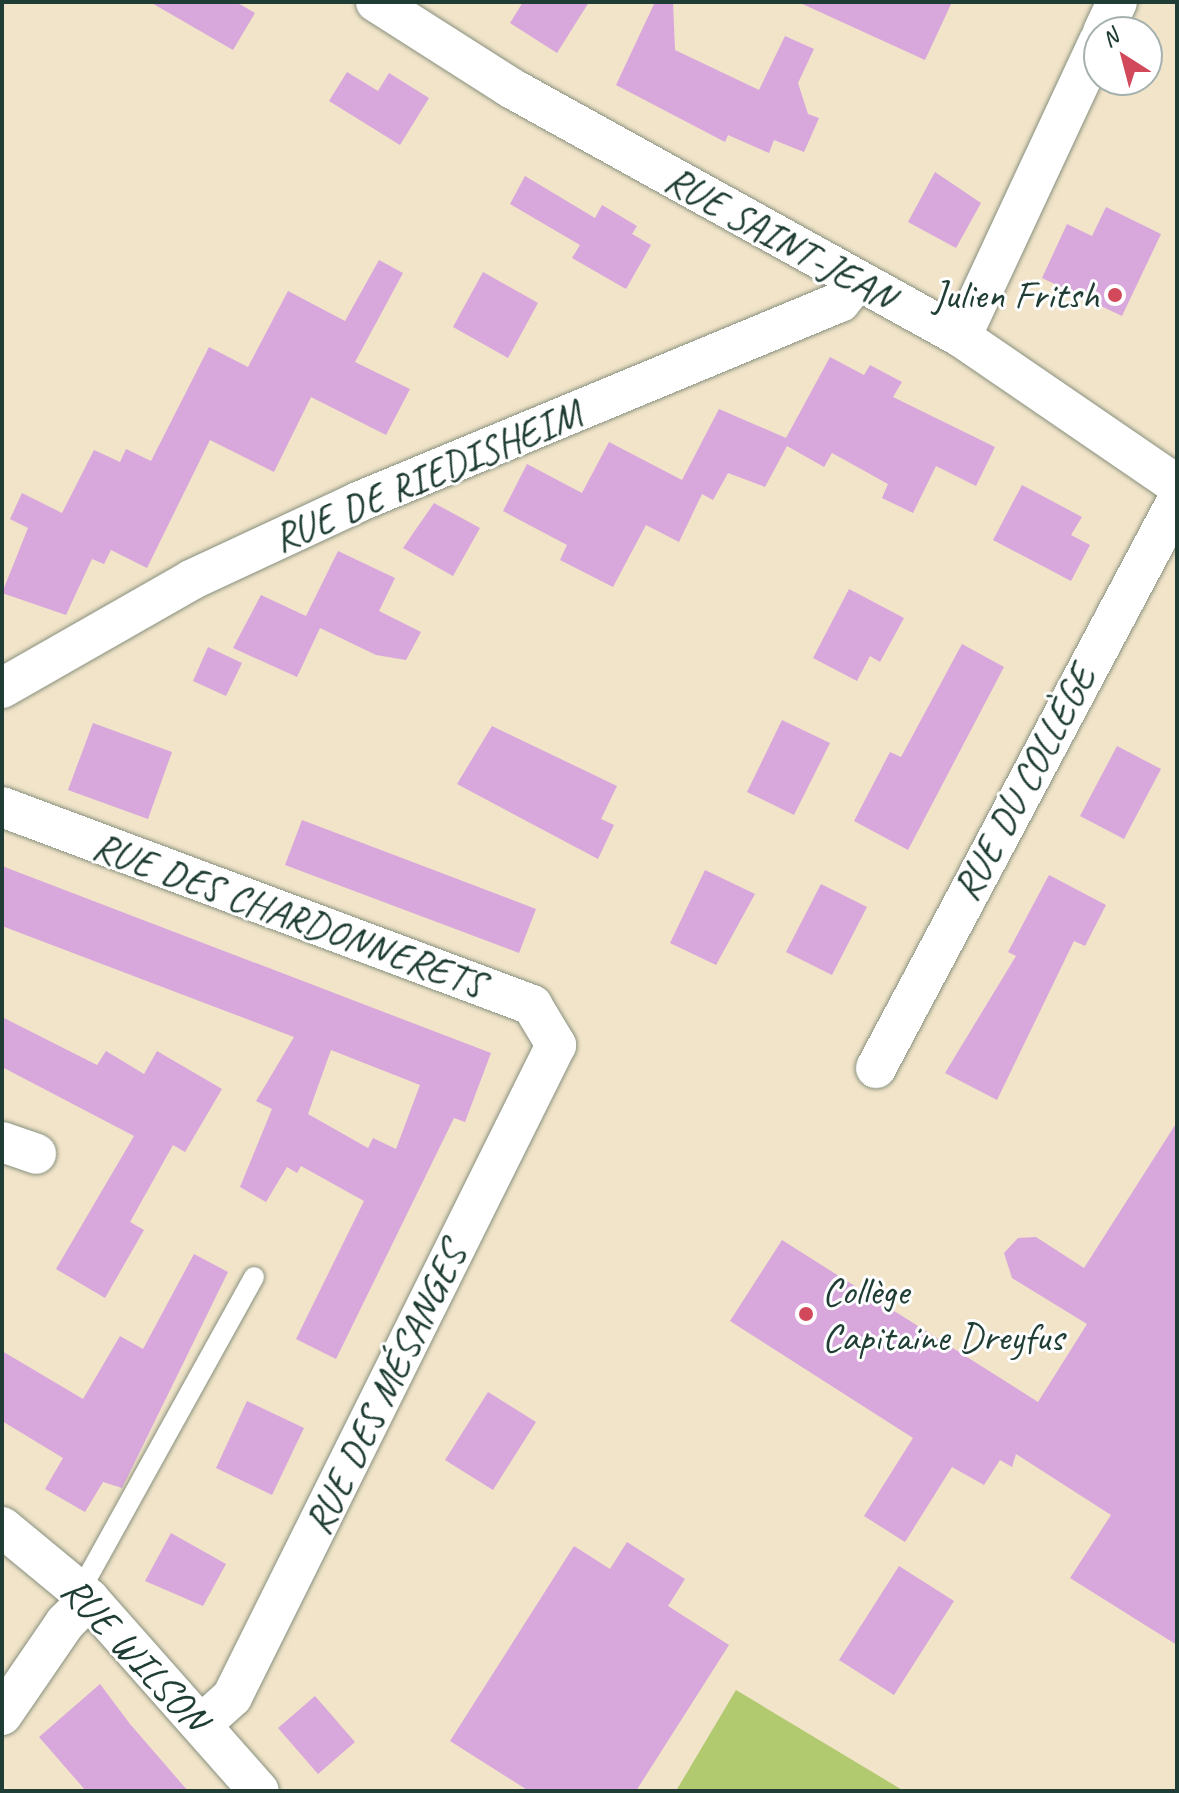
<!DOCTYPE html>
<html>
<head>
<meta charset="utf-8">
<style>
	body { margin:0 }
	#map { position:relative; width:1179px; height:1793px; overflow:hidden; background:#f1e4c9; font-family:Caveat,sans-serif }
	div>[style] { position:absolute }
	.green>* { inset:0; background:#b1c96f }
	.building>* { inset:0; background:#d8a7dc }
	.roads { filter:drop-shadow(0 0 2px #88907e) drop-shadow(0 0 2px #88907e) }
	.lane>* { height:20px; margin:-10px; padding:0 10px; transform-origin:10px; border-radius:10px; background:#fff }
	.street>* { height:40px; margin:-20px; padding:0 20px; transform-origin:20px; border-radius:20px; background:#fff }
	.dots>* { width:22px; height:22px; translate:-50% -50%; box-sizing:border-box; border:4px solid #fff; border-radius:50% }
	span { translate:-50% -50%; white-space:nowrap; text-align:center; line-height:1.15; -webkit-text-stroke:6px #fff; paint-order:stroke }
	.street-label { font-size:40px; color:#1f3d34 }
	.poi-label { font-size:40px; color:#1f3d34 }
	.right { translate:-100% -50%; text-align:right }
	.left { translate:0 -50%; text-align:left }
	.frame { position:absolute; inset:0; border:4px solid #1f3d34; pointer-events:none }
	.north { position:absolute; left:1083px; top:16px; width:80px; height:80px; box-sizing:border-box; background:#fff; border:2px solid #a5b1ae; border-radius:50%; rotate:324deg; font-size:22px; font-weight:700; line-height:32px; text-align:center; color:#1f3d34 }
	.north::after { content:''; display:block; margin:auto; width:28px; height:36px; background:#d1495b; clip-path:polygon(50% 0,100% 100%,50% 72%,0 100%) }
</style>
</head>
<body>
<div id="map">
	<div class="green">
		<div style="clip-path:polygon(736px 1690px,904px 1791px,676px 1791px)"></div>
	</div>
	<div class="building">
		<div style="clip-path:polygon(150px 2px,236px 2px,255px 13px,233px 50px)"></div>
		<div style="clip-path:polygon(523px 2px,589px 2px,557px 53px,510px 23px)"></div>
		<div style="clip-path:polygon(655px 2px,673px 2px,675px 50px,759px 90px,785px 36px,814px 49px,798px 83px,808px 114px,819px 118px,804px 152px,774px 140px,769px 153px,728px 135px,725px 142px,616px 85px)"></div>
		<div style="clip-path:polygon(798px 2px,952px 2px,925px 60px)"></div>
		<div style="clip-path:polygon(347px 72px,378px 91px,389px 73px,429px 98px,400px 145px,329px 101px)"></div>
		<div style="clip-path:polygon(935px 172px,981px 203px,956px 248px,908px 222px)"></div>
		<div style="clip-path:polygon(525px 176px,595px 218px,602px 205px,637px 226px,632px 234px,651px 245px,626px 289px,572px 258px,580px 245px,510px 204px)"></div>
		<div style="clip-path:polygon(1106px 207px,1161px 234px,1122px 316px,1042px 278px,1067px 224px,1092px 236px)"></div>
		<div style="clip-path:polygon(379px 260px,403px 273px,355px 362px,410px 389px,386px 435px,311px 397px,274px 472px,210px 440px,147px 568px,111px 550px,104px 564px,92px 559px,66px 615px,2px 593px,28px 528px,10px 519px,22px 493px,62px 513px,94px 450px,120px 462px,126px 449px,151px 461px,209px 347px,248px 367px,288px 291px,345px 321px)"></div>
		<div style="clip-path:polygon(483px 272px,538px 303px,508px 358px,453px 327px)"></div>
		<div style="clip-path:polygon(830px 357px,864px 375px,870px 365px,902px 382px,893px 397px,995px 447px,976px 486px,936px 466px,913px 513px,882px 498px,888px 484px,832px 453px,824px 467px,787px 446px,765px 487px,728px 473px,713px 500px,702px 494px,679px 542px,646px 525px,613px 587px,560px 560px,567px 545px,503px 511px,527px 464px,582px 493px,609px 442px,682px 480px,719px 409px,786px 438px)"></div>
		<div style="clip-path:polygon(1022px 485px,1082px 517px,1071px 535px,1090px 545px,1071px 581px,993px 540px)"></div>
		<div style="clip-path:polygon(434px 503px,480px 528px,453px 576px,403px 548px)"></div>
		<div style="clip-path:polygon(338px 551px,395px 578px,379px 611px,421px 632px,406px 660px,376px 655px,320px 628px,297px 677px,233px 648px,261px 595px,306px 616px)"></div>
		<div style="clip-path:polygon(849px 589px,904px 618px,880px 662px,870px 656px,857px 681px,813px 658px)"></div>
		<div style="clip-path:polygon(962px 644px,1004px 667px,908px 850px,854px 821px,890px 752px,901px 757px)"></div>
		<div style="clip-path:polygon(208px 647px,242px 663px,226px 696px,193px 681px)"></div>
		<div style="clip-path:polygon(782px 720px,830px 743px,794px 815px,747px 792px)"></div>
		<div style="clip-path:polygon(93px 723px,172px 752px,148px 819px,68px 790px)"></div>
		<div style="clip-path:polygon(492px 726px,617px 786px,601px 819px,614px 825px,598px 859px,457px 784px)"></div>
		<div style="clip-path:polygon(1117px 746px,1161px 769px,1124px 839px,1080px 816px)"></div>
		<div style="clip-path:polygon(302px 820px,536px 909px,519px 953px,285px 865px)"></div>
		<div style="clip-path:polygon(evenodd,2px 866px,491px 1053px,465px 1122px,454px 1118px,336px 1359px,296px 1339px,364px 1201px,301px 1166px,297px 1173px,287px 1167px,266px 1202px,240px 1187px,272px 1109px,256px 1101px,294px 1037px,2px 926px,2px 866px,331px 1050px,420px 1085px,396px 1149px,373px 1138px,368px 1148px,308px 1114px,331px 1050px)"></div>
		<div style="clip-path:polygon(705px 870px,755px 894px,716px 965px,670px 943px)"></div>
		<div style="clip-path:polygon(1049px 875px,1106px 905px,1085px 946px,1074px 941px,997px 1100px,945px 1073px,1016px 956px,1008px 952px)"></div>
		<div style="clip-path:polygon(821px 884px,867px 907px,832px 975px,786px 952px)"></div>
		<div style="clip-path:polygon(2px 1017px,97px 1065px,106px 1051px,144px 1074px,157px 1051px,222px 1089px,185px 1152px,173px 1145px,130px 1222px,144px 1230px,105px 1298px,56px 1269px,134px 1136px,2px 1067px)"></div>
		<div style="clip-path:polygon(1177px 1122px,1177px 1645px,1070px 1578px,1111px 1515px,1016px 1454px,1012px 1467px,1000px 1460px,984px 1485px,952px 1467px,905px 1542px,864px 1516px,913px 1438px,730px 1321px,782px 1240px,1038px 1402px,1087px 1324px,1012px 1278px,1004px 1253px,1018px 1238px,1036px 1237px,1084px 1268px)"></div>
		<div style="clip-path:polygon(194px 1254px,228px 1272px,122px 1488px,103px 1482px,85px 1512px,45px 1489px,63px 1458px,2px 1421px,2px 1351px,83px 1399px,120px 1336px,143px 1349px)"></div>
		<div style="clip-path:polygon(488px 1392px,536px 1422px,493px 1490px,445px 1460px)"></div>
		<div style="clip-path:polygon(247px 1401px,304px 1428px,272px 1495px,216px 1468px)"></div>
		<div style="clip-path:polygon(171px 1533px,226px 1564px,203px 1606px,145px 1581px)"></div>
		<div style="clip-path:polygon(627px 1542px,685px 1579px,668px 1606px,729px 1645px,636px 1791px,529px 1791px,450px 1741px,574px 1546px,610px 1569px)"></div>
		<div style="clip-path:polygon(899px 1566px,954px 1601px,894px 1695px,839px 1660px)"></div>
		<div style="clip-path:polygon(100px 1684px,130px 1724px,188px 1791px,86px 1791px,39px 1737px)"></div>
		<div style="clip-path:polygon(315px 1696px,355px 1742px,318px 1774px,278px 1728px)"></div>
	</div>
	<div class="roads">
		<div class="lane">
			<div style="left:80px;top:1591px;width:359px;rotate:-61deg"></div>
		</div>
		<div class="street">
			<div style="left:376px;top:2px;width:160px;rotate:32.5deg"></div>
			<div style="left:511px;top:88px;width:514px;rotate:28.96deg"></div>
			<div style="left:961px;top:337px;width:262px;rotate:34.4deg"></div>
			<div style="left:1103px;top:32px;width:33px;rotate:-65deg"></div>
			<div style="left:961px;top:337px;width:327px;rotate:-65deg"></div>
			<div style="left:2px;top:688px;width:218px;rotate:-29.7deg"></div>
			<div style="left:191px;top:580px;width:184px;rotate:-25deg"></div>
			<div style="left:358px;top:502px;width:522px;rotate:-22.54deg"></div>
			<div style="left:840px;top:302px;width:26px;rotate:-50deg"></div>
			<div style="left:2px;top:807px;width:566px;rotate:20.48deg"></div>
			<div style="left:532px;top:1005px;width:47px;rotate:59deg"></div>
			<div style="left:556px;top:1045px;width:728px;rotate:116.42deg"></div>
			<div style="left:232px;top:1697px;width:40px;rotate:138deg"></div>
			<div style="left:876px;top:1068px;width:642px;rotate:-62.04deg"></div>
			<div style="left:2px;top:1142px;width:36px;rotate:19deg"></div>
			<div style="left:2px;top:1527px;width:113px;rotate:39.6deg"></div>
			<div style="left:89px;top:1599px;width:256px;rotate:48.5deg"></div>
			<div style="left:2px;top:1715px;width:112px;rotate:-55.6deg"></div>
			<div style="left:65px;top:1623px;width:34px;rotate:-45deg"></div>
		</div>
	</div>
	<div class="dots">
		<div style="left:1115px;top:295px;background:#d1495b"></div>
		<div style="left:806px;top:1314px;background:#d1495b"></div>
	</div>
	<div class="street-label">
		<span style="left:780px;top:238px;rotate:29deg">RUE SAINT-JEAN</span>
		<span style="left:427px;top:476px;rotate:-23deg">RUE DE RIEDISHEIM</span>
		<span style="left:1024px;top:783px;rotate:-62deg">RUE DU COLLÈGE</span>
		<span style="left:289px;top:915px;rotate:20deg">RUE DES CHARDONNERETS</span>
		<span style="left:385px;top:1389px;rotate:-64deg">RUE DES MÉSANGES</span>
		<span style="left:135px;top:1654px;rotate:47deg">RUE WILSON</span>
	</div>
	<div class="poi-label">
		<span class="right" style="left:1099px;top:295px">Julien Fritsh</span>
		<span class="left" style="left:822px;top:1314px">Collège<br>Capitaine Dreyfus</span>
	</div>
	<div class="frame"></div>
	<div class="north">N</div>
</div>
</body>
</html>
